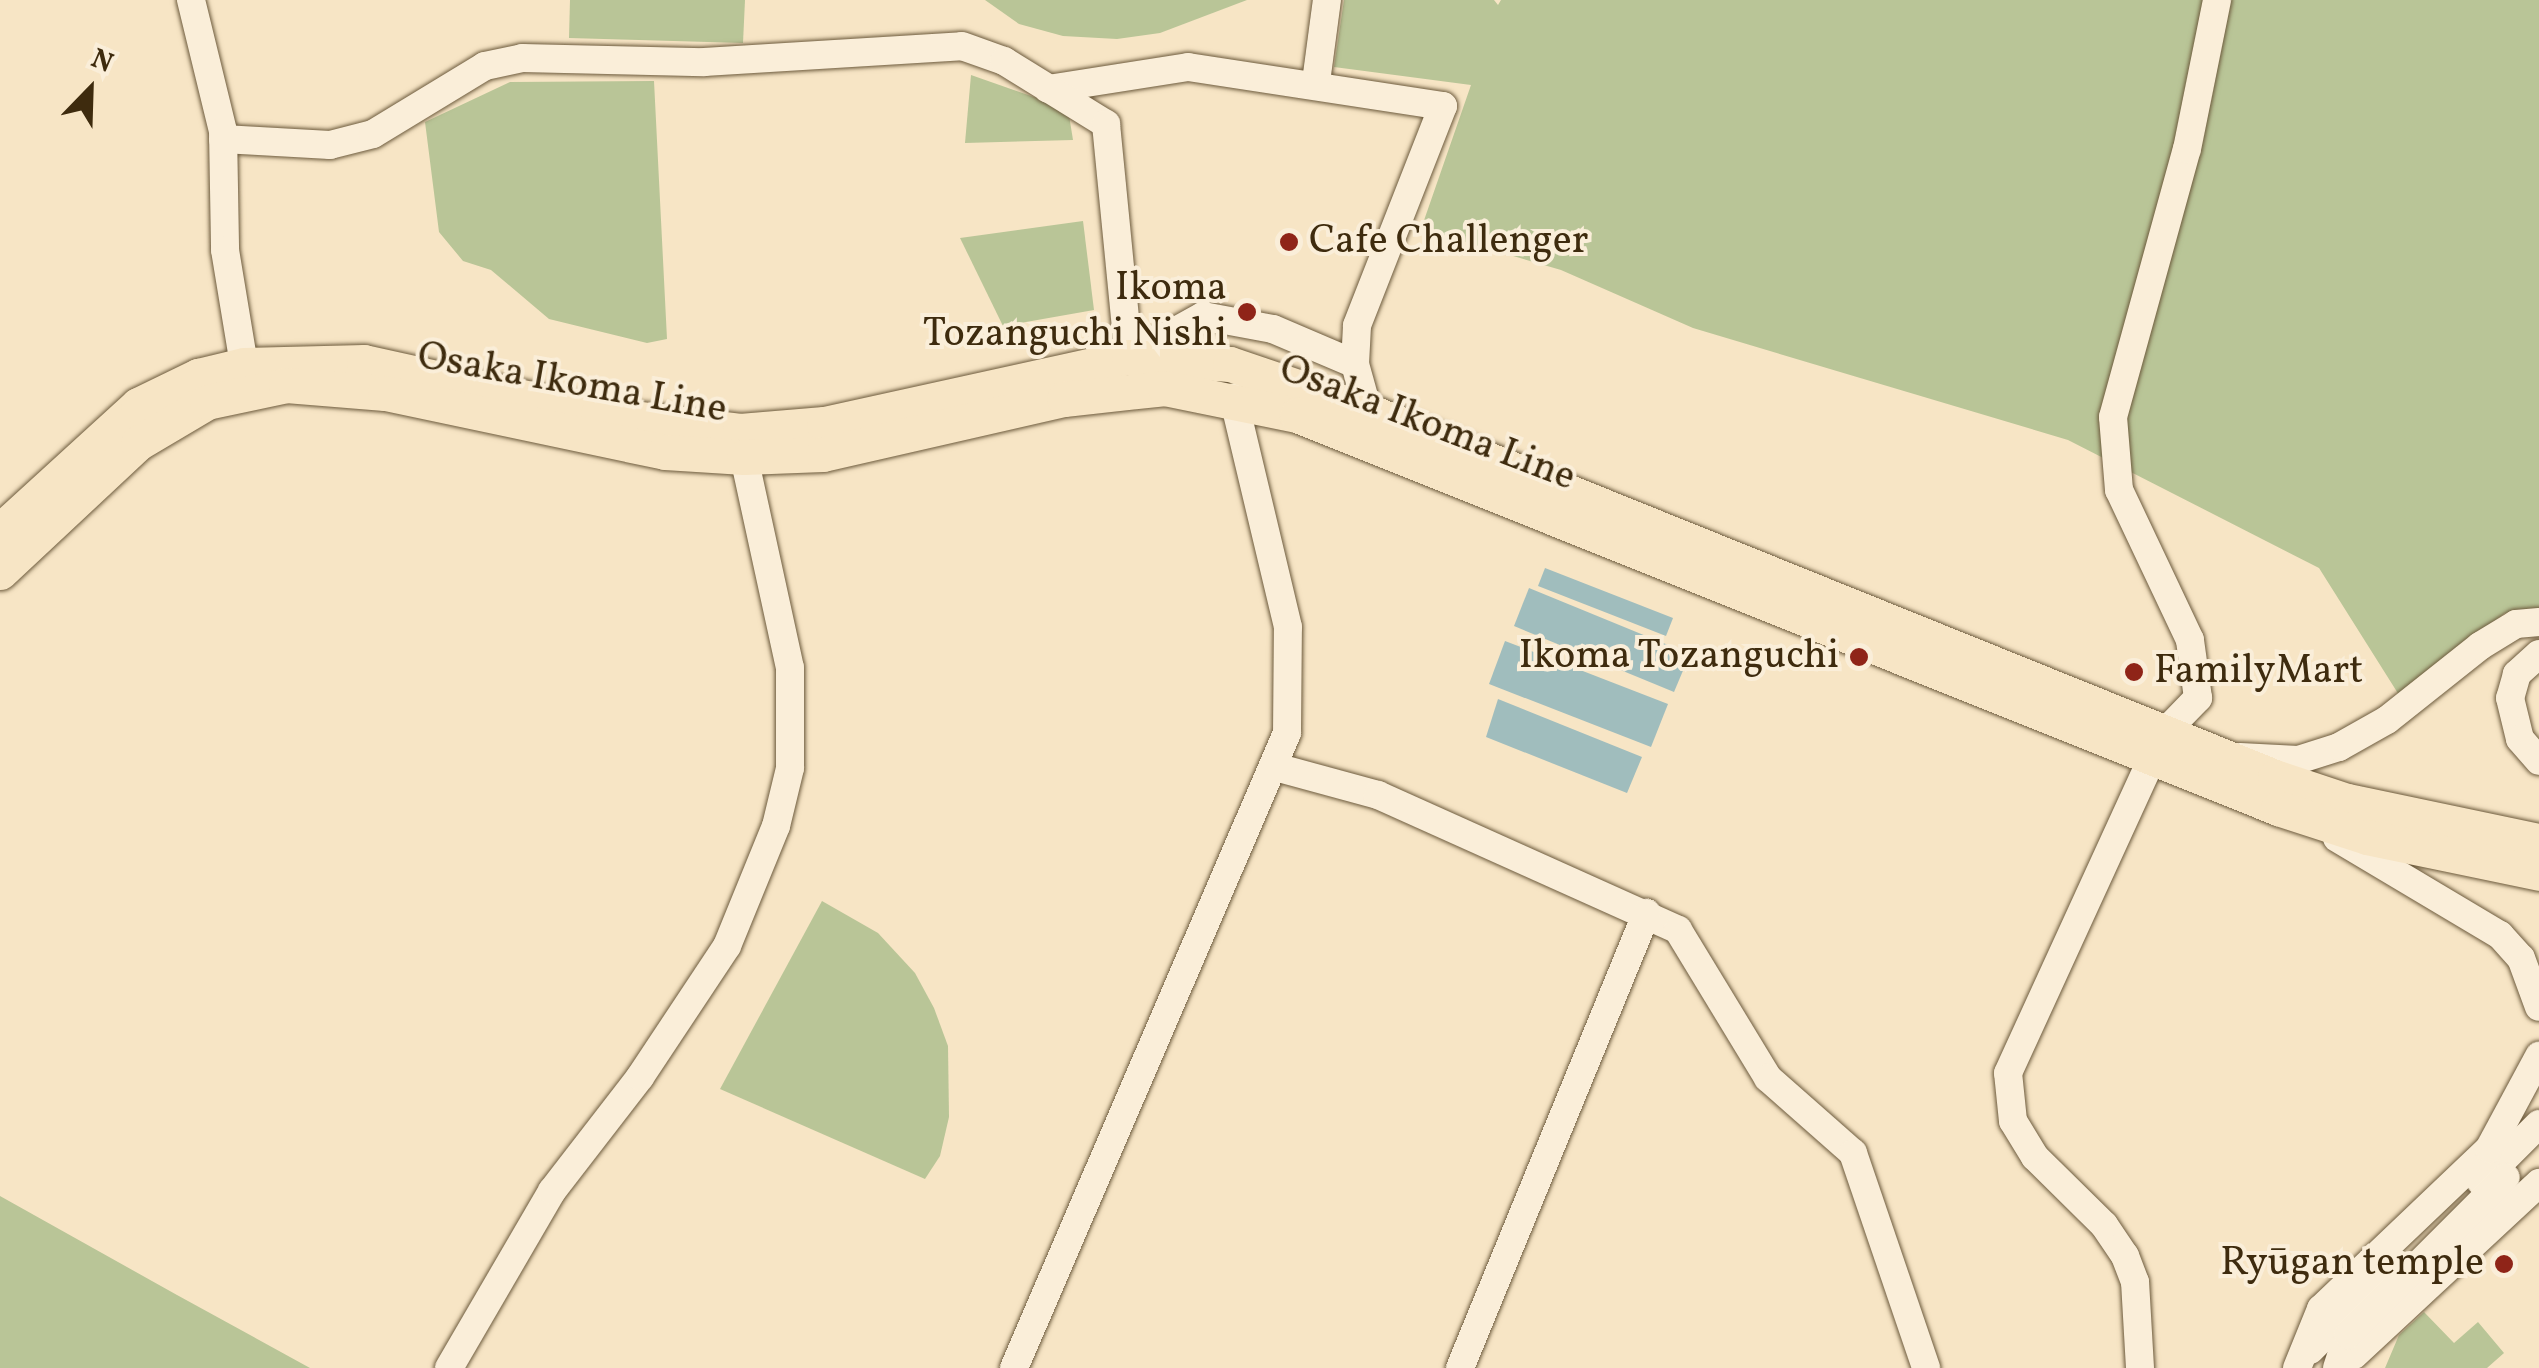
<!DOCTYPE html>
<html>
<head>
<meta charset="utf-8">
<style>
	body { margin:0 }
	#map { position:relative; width:2539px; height:1368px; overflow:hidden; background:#f7e5c5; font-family:Vollkorn,serif }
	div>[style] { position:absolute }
	.green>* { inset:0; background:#b9c597 }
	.water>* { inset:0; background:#a0bdbd }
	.roads { filter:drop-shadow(0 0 2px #6c5a3c) drop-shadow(0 0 2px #6c5a3c) }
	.minor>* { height:28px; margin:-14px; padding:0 14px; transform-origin:14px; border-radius:14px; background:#faeed9 }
	.major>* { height:35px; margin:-17.5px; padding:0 17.5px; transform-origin:17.5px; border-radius:17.5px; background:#f7e5c5 }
	.dots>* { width:28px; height:28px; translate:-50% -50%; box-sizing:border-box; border:5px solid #faeed9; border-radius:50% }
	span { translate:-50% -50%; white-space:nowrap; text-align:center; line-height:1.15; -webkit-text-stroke:8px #faeed9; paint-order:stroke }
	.poi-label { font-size:40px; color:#3e2b0e }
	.left { translate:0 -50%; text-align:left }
	.right { translate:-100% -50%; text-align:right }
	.street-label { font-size:40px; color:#3e2b0e }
	.north { position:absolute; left:40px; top:40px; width:100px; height:100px; -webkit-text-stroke:8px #faeed9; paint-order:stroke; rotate:23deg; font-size:28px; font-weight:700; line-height:40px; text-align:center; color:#3e2b0e }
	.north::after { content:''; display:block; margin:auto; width:35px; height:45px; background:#3e2b0e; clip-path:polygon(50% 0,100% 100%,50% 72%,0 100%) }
</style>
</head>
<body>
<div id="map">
	<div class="green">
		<div style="clip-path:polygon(570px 0,745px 0,743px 43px,569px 38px)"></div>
		<div style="clip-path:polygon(985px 0,1247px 0,1160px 33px,1117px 39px,1063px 36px,1019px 24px)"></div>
		<div style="clip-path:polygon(1344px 0,1494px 0,1498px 5px,1501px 0,2539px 0,2539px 610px,2505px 613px,2399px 695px,2319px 568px,2068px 440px,1693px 328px,1561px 270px,1421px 229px,1471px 85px,1334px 67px)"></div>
		<div style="clip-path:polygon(971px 75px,1068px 109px,1073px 140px,965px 143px)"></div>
		<div style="clip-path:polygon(654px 81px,667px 339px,647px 343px,549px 319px,491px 270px,463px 261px,439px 232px,425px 122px,510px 82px)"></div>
		<div style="clip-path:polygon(1083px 221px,1094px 310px,1003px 326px,960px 238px)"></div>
		<div style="clip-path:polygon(822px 901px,878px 933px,915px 973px,934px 1008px,948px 1046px,949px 1117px,940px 1156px,925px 1179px,720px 1089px)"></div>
		<div style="clip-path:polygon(0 1196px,177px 1295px,310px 1368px,0 1368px)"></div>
		<div style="clip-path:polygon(2424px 1312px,2454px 1343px,2478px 1322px,2504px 1353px,2487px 1368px,2385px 1368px,2399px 1335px)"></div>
	</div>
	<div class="water">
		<div style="clip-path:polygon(1545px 568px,1673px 618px,1666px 636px,1538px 586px)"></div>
		<div style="clip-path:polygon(1529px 588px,1690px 654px,1674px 692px,1514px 626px)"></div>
		<div style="clip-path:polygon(1505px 641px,1668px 704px,1651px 747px,1489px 684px)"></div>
		<div style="clip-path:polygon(1498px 699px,1642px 757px,1627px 793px,1486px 737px)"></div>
	</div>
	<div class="roads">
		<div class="minor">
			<div style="left:191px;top:0;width:135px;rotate:76.3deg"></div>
			<div style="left:223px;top:131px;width:119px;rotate:89deg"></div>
			<div style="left:225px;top:250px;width:117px;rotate:80.6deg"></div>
			<div style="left:1316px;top:82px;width:83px;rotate:-82.4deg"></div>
			<div style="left:1048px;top:89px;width:142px;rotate:-8.9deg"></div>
			<div style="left:1188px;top:67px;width:258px;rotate:8.7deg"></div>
			<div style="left:1443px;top:106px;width:236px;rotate:111.4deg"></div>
			<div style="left:1357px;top:326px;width:38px;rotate:93deg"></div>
			<div style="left:1355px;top:364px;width:49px;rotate:74.5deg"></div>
			<div style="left:223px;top:139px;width:107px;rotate:3.2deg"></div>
			<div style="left:330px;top:145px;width:44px;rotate:-14.3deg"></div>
			<div style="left:373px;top:134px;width:131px;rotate:-31.3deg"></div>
			<div style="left:485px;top:66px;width:38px;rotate:-12deg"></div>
			<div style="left:522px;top:58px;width:182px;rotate:1.3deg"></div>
			<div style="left:704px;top:62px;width:258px;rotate:-3.5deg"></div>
			<div style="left:962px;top:46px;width:45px;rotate:19.7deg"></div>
			<div style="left:1004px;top:61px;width:120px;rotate:31.7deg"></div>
			<div style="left:1106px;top:124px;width:234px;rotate:84.4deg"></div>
			<div style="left:1129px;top:357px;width:85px;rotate:-29deg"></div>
			<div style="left:1203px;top:316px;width:71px;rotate:10.5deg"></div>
			<div style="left:1273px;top:329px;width:89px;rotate:23.1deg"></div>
			<div style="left:2539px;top:654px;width:30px;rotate:138deg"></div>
			<div style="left:2517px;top:674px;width:25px;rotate:106deg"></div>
			<div style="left:2510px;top:698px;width:42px;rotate:76.3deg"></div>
			<div style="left:2520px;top:739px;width:29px;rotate:49deg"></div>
			<div style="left:2240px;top:757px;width:58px;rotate:3deg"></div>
			<div style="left:2298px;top:760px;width:43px;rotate:-17.6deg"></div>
			<div style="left:2339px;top:747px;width:55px;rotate:-29.4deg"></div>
			<div style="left:2387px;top:720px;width:119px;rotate:-38.5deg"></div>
			<div style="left:2480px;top:646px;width:42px;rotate:-31.4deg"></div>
			<div style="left:2516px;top:624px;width:23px;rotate:-5deg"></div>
			<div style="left:1275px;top:767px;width:107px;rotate:15.2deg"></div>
			<div style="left:1378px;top:795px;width:329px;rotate:24.2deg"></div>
			<div style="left:1678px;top:930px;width:173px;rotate:58.7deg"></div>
			<div style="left:1768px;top:1078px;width:113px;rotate:41.4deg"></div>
			<div style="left:1853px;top:1153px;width:227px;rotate:71.2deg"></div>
			<div style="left:2337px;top:838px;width:190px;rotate:30.8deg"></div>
			<div style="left:2500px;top:935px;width:31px;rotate:48deg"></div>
			<div style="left:2521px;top:958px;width:52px;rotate:69.8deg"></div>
			<div style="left:2481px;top:1182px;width:82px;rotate:-45deg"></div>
			<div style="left:2310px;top:1350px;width:106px;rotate:-45deg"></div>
			<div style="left:2354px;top:1355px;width:253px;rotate:-42.9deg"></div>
			<div style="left:449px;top:1368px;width:205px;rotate:-59.8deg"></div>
			<div style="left:552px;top:1191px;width:144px;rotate:-52.3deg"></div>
			<div style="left:640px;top:1077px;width:157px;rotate:-56.4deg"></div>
			<div style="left:727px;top:946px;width:130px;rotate:-67.8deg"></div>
			<div style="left:776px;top:826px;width:60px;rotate:-76.4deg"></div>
			<div style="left:790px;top:768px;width:100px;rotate:-90deg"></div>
			<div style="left:790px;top:668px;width:216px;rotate:-102.3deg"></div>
			<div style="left:1014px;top:1368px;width:691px;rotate:-66.74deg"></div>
			<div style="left:1287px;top:733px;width:106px;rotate:-89.5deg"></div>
			<div style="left:1288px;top:627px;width:236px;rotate:-103.4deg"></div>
			<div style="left:1460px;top:1368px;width:492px;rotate:-67.7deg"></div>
			<div style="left:2140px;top:1368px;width:86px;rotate:-93.3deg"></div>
			<div style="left:2135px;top:1282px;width:28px;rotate:-111deg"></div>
			<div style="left:2125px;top:1256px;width:37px;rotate:-124deg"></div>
			<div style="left:2104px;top:1225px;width:97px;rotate:-135.4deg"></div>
			<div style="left:2035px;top:1157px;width:42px;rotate:-121.4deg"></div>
			<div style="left:2013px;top:1121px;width:48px;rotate:-95.9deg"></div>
			<div style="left:2008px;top:1073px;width:374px;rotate:-65.4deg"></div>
			<div style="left:2164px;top:733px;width:49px;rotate:-45.8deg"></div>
			<div style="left:2198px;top:698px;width:59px;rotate:-97.9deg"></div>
			<div style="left:2190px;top:640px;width:166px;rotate:-115.3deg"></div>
			<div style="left:2119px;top:490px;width:73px;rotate:-94.7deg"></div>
			<div style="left:2113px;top:417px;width:278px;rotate:-74.6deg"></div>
			<div style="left:2187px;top:149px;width:152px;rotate:-78.6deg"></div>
			<div style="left:2297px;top:1368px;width:64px;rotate:-67.9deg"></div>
			<div style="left:2321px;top:1309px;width:232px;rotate:-43.6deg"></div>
			<div style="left:2489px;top:1149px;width:106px;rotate:-61.7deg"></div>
			<div style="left:2337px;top:1368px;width:35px;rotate:-72deg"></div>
			<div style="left:2348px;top:1335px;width:223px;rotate:-45deg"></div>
		</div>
		<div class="major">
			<div style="left:0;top:531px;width:187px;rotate:-42.4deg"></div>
			<div style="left:138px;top:405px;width:67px;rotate:-25.8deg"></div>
			<div style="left:198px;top:376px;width:47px;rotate:-13.4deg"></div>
			<div style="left:244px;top:365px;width:120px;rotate:-1.4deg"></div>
			<div style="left:364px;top:362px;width:240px;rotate:12.5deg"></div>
			<div style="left:598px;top:414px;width:143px;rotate:6.8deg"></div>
			<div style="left:740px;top:431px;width:84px;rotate:-4.8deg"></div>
			<div style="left:824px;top:424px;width:312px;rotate:-12.4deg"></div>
			<div style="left:1129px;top:357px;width:101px;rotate:4deg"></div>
			<div style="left:1230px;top:364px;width:146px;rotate:18.8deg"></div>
			<div style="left:1368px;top:411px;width:978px;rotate:21.98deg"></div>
			<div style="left:2275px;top:777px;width:76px;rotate:18.4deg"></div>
			<div style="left:2347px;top:801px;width:196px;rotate:11.8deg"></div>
			<div style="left:0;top:572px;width:189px;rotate:-43.1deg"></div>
			<div style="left:138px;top:443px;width:80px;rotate:-30.7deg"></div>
			<div style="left:207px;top:402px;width:81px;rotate:-12.1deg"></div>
			<div style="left:286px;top:385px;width:99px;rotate:4.6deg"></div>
			<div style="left:385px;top:393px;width:286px;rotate:11.9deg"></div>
			<div style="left:665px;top:452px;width:79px;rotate:3.6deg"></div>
			<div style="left:744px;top:457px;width:79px;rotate:-2.2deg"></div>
			<div style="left:823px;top:454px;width:247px;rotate:-12.9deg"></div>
			<div style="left:1064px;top:399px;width:102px;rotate:-6.2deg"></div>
			<div style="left:1165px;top:388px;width:135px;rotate:11.6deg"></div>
			<div style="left:1297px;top:415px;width:1057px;rotate:21.83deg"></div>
			<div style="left:2278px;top:808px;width:94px;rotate:18deg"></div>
			<div style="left:2367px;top:837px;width:176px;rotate:11.8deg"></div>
		</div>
	</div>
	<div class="dots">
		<div style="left:1289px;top:242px;background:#8f2418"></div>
		<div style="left:1247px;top:312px;background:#8f2418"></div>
		<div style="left:1859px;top:657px;background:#8f2418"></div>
		<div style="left:2134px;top:672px;background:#8f2418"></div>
		<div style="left:2504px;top:1264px;background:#8f2418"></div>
	</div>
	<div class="poi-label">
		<span class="left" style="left:1309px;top:242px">Cafe Challenger</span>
		<span class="right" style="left:1227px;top:312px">Ikoma<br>Tozanguchi Nishi</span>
		<span class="right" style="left:1839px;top:657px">Ikoma Tozanguchi</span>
		<span class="left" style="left:2154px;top:672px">FamilyMart</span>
		<span class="right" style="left:2484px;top:1264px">Ryūgan temple</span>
	</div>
	<div class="street-label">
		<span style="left:572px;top:384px;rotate:10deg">Osaka Ikoma Line</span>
		<span style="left:1427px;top:424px;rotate:21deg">Osaka Ikoma Line</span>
	</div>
	<div class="north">N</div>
</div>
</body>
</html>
